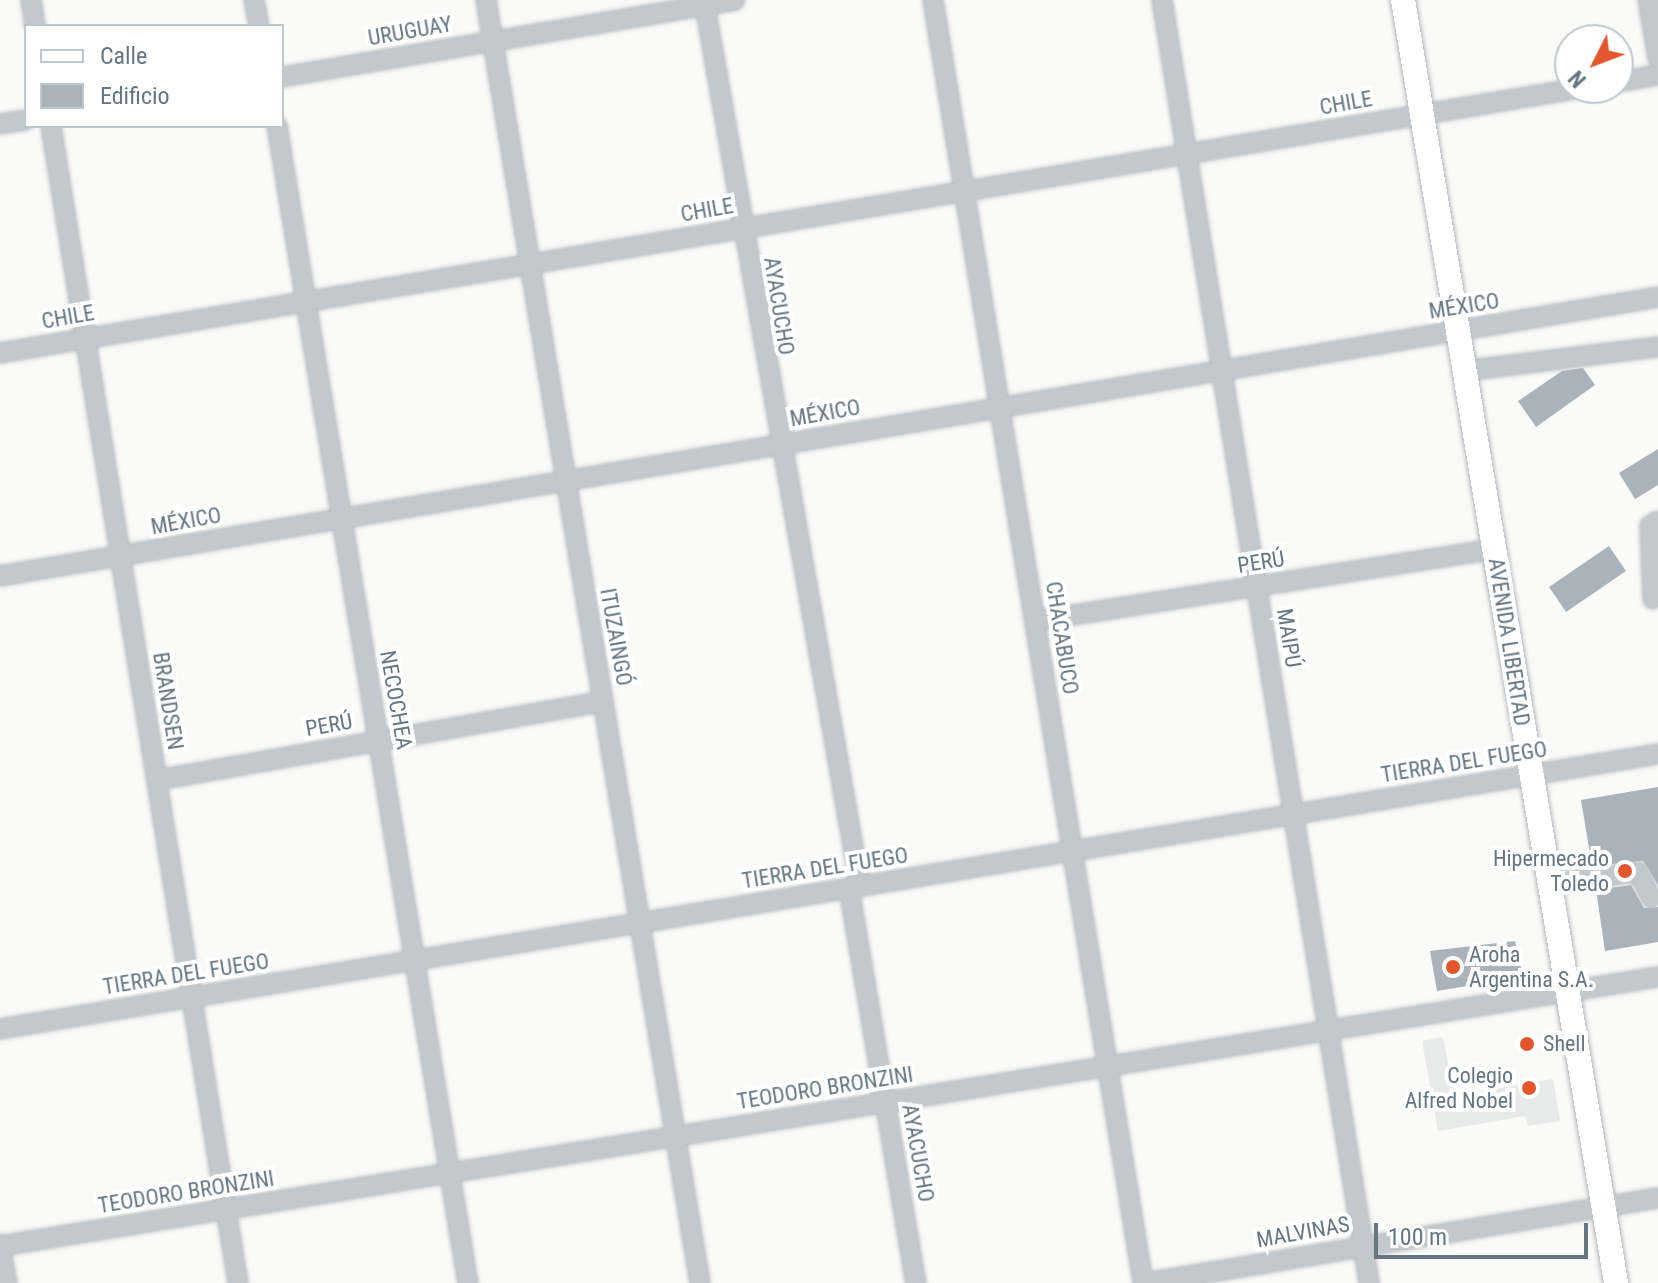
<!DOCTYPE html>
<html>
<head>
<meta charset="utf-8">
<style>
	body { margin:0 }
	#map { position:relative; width:1658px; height:1283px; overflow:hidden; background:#fafaf8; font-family:"Roboto Condensed",sans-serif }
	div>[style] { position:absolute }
	.built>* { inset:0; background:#e8e9e9 }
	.building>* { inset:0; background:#aab3b9 }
	.roads { filter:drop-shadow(0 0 2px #b5babe) drop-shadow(0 0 2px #b5babe) }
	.minor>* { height:18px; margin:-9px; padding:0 9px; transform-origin:9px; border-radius:9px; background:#c3c8cc }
	.major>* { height:24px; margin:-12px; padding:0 12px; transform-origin:12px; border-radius:12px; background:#fff }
	.dots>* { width:22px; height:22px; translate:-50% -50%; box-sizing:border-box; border:4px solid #fff; border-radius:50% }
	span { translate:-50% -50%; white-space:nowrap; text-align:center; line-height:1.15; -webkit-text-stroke:8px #fff; paint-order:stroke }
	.street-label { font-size:22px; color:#657683 }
	.poi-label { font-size:22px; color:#657683 }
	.right { translate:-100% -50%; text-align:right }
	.left { translate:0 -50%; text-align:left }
	.legend { position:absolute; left:24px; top:24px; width:260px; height:104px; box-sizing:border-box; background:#fff; border:2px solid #c1c8cd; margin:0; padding:10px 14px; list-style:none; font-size:24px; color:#657683 }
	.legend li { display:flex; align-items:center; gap:16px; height:40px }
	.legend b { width:40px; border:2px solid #c1c8cd }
	.north { position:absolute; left:1554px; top:24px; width:80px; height:80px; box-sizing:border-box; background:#fff; border:2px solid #c1c8cd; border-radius:50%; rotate:228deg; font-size:22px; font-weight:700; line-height:32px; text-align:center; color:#657683 }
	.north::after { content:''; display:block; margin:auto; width:28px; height:36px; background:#e4572e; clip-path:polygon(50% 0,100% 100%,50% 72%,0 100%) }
	.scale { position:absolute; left:1374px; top:1223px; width:214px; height:36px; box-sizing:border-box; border:4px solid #657683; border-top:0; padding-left:10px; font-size:24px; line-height:28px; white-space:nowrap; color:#657683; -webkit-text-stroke:6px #fff; paint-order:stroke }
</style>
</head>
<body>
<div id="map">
	<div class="built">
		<div style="clip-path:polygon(1443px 1037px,1454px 1096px,1553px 1079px,1560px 1121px,1528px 1126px,1525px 1116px,1438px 1131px,1422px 1041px)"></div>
	</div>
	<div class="building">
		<div style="clip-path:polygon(1583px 368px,1595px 385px,1536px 427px,1518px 401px,1562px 371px)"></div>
		<div style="clip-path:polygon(1658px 449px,1658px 485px,1635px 499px,1619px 473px)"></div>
		<div style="clip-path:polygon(1609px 546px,1626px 571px,1566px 612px,1549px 587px)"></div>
		<div style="clip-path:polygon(1658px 787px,1658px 885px,1643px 861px,1592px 866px,1581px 800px)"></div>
		<div style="clip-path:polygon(1631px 885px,1644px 908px,1658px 907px,1658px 942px,1605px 951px,1596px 890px)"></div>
		<div style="clip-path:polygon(1515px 941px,1523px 977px,1437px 991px,1430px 951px)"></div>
	</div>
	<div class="roads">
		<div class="minor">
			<div style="left:31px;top:0;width:26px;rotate:81deg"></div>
			<div style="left:254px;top:0;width:26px;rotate:79deg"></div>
			<div style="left:486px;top:0;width:1301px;rotate:80.53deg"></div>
			<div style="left:704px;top:0;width:900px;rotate:80.01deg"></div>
			<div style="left:933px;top:0;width:1300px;rotate:80.7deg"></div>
			<div style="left:1162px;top:0;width:1300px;rotate:80.83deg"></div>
			<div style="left:1648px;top:0;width:59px;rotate:80.2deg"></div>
			<div style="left:282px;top:77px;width:459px;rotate:-9.6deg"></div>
			<div style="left:1618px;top:82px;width:41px;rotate:-9.9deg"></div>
			<div style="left:0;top:124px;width:26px;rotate:-9deg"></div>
			<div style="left:51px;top:126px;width:1172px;rotate:80.82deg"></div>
			<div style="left:277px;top:126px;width:1173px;rotate:80.63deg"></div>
			<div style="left:0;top:353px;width:1603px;rotate:-9.52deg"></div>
			<div style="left:1464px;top:371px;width:195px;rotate:-7.1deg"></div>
			<div style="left:0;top:576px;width:1681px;rotate:-9.55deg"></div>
			<div style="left:1653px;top:599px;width:73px;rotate:-92.4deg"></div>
			<div style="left:1650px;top:526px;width:9px;rotate:-32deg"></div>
			<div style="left:1035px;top:621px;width:465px;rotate:-8.9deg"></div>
			<div style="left:157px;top:780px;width:453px;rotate:-10deg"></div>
			<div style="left:1550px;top:884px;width:89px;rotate:-7.8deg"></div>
			<div style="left:1638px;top:872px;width:29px;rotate:63deg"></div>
			<div style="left:849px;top:888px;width:401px;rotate:80.4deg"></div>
			<div style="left:0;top:1029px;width:1681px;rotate:-9.42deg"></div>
			<div style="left:0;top:1244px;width:40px;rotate:80deg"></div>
			<div style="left:0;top:1246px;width:1680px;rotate:-9.22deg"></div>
			<div style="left:1146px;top:1283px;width:519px;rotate:-9.43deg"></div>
		</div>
		<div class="major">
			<div style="left:1403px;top:0;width:1301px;rotate:80.57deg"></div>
		</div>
	</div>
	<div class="dots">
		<div style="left:1625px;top:871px;background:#e4572e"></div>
		<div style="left:1453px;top:967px;background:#e4572e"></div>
		<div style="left:1527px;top:1044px;background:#e4572e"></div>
		<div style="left:1529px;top:1088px;background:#e4572e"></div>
	</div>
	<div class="street-label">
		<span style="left:410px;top:31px;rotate:-10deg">URUGUAY</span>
		<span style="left:1346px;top:103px;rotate:-10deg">CHILE</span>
		<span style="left:707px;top:210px;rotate:-10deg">CHILE</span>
		<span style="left:779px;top:306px;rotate:81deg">AYACUCHO</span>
		<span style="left:1464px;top:306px;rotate:-9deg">MÉXICO</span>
		<span style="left:68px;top:317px;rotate:-10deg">CHILE</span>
		<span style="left:825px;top:413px;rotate:-10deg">MÉXICO</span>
		<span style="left:186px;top:521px;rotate:-10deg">MÉXICO</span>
		<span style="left:1261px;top:562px;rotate:-9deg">PERÚ</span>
		<span style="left:616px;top:637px;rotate:80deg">ITUZAINGÓ</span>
		<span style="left:1062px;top:638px;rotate:81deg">CHACABUCO</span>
		<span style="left:1289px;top:638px;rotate:81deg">MAIPÚ</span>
		<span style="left:1509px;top:642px;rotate:81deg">AVENIDA LIBERTAD</span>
		<span style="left:396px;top:700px;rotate:80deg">NECOCHEA</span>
		<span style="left:168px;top:701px;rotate:81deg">BRANDSEN</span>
		<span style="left:329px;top:725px;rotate:-10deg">PERÚ</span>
		<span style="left:1464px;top:762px;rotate:-9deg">TIERRA DEL FUEGO</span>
		<span style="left:825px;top:868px;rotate:-9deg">TIERRA DEL FUEGO</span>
		<span style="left:186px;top:974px;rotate:-9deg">TIERRA DEL FUEGO</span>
		<span style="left:825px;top:1088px;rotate:-9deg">TEODORO BRONZINI</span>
		<span style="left:918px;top:1153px;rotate:80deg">AYACUCHO</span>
		<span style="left:186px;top:1192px;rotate:-9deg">TEODORO BRONZINI</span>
		<span style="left:1303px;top:1232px;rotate:-10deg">MALVINAS</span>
	</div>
	<div class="poi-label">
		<span class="right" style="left:1609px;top:871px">Hipermecado<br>Toledo</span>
		<span class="left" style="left:1469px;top:967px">Aroha<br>Argentina S.A.</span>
		<span class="left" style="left:1543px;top:1044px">Shell</span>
		<span class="right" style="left:1513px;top:1088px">Colegio<br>Alfred Nobel</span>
	</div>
	<ul class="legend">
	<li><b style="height:10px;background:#fff"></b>Calle</li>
	<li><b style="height:22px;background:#aab3b9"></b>Edificio</li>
	</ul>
	<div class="north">N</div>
	<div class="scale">100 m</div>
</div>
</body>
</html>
